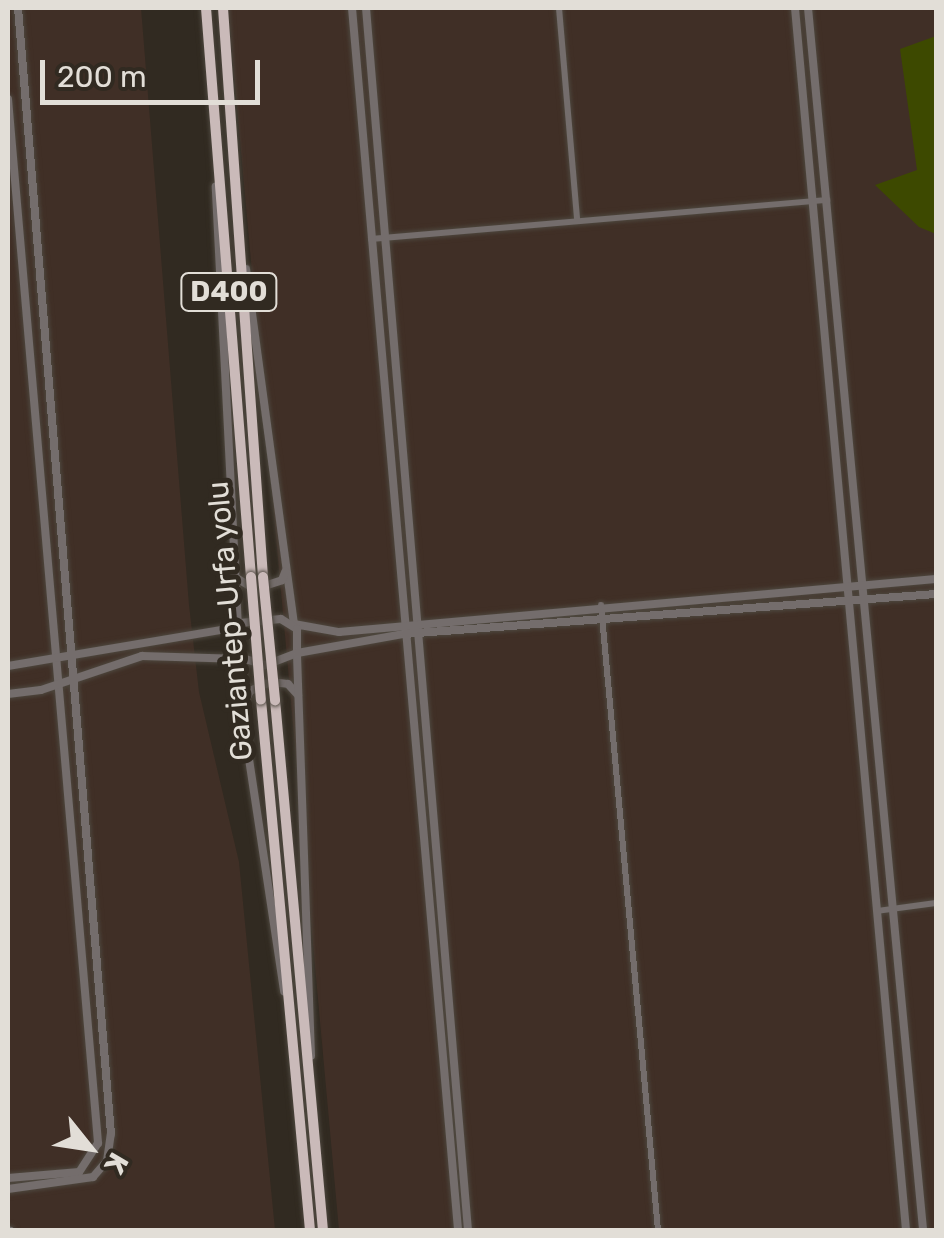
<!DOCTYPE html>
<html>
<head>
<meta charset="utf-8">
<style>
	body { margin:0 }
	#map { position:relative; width:944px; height:1238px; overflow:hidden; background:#312a21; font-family:Rubik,sans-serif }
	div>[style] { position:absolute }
	.industrial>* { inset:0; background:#402f26 }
	.green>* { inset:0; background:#3d4900 }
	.roads { filter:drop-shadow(0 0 2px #4d473e) drop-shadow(0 0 2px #4d473e) }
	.minor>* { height:6px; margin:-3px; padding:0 3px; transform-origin:3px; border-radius:3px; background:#746d6c }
	.tertiary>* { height:8px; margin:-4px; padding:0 4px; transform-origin:4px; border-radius:4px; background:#746d6c }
	.trunk>* { height:10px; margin:-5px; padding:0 5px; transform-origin:5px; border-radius:5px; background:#cabab9 }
	.bridges { filter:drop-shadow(0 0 2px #4d473e) drop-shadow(0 0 2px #4d473e) }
	.trunk-bridge>* { height:10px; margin:-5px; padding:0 5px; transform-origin:5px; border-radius:5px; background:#cabab9 }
	span { translate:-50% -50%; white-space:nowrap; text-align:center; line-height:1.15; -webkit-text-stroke:10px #312a21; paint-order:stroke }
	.shield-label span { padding:2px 8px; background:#312a21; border:2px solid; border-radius:8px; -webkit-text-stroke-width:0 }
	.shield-label { font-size:28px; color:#e2ded7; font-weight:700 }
	.street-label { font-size:30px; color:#e2ded7 }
	.frame { position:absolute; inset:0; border:10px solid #e2ded7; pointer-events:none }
	.north { position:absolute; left:40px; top:1098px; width:100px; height:100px; -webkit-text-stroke:8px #312a21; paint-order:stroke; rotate:120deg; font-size:28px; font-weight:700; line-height:40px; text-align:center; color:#e2ded7 }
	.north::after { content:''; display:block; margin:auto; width:35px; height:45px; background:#e2ded7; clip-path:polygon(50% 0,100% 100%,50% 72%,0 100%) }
	.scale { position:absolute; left:40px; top:60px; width:220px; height:45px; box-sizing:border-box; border:5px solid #e2ded7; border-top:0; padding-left:12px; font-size:30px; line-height:35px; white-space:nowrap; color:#e2ded7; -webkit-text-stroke:8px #312a21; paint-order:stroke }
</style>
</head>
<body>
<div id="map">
	<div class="industrial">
		<div style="clip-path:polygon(8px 8px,141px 8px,189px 605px,199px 692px,239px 862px,275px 1230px,8px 1230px)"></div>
		<div style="clip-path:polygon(228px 8px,936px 8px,936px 1230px,339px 1230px)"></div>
	</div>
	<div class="green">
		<div style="clip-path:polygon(936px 36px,936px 234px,919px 227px,875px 185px,917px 170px,900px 49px)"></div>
	</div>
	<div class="roads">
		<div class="minor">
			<div style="left:559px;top:8px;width:212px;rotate:85.1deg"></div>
			<div style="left:371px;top:239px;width:458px;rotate:-4.9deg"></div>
			<div style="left:601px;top:605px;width:628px;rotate:84.79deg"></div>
			<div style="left:877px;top:911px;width:60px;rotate:-7.7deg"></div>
			<div style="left:8px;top:1229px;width:3px;rotate:18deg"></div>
		</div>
		<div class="tertiary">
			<div style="left:352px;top:8px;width:1227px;rotate:85.04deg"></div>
			<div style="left:366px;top:8px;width:1226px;rotate:85.23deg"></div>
			<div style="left:795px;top:8px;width:1227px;rotate:84.81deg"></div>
			<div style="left:808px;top:8px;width:1227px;rotate:84.62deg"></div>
			<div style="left:8px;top:99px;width:1048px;rotate:85.07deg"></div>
			<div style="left:98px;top:1143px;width:35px;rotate:123deg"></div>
			<div style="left:79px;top:1172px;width:71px;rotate:175.2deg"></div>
			<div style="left:246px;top:269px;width:358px;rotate:82.3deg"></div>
			<div style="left:294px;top:624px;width:46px;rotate:10.1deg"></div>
			<div style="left:339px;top:632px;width:599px;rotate:-5.07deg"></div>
			<div style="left:233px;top:576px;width:26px;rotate:31deg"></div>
			<div style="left:255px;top:589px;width:28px;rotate:-18deg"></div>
			<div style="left:282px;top:580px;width:9px;rotate:-69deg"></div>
			<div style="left:281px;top:619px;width:19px;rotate:32deg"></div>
			<div style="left:297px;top:629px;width:24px;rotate:90deg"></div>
			<div style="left:297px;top:653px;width:34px;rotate:159deg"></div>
			<div style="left:265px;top:665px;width:27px;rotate:-163deg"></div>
			<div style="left:239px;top:657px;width:34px;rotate:-88deg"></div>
			<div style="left:240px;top:623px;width:41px;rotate:-5.6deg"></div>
			<div style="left:8px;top:666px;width:233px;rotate:-9.6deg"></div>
			<div style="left:238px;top:627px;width:441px;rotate:-92.9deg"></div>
			<div style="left:8px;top:694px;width:33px;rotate:-7deg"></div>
			<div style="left:41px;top:690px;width:107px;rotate:-18.6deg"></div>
			<div style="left:142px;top:656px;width:100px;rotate:1.7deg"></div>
			<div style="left:242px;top:659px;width:100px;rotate:86deg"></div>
			<div style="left:249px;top:759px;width:235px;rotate:81.4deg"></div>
			<div style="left:243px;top:705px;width:16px;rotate:-63deg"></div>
			<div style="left:250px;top:691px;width:22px;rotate:-24deg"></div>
			<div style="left:270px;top:682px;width:18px;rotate:6deg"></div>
			<div style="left:288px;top:684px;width:15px;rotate:48deg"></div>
			<div style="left:311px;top:1056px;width:403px;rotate:-92deg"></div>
			<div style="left:297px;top:653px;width:109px;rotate:-10.1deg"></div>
			<div style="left:404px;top:634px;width:534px;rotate:-4.3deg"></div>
			<div style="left:8px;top:1189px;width:86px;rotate:-8deg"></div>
			<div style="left:93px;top:1177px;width:21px;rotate:-49deg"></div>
			<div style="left:107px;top:1161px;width:27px;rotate:-82deg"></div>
			<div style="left:111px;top:1134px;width:1130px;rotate:-94.72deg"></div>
		</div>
		<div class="trunk">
			<div style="left:206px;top:8px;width:571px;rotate:85.48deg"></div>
			<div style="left:223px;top:8px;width:570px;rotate:85.98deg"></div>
			<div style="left:261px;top:700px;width:532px;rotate:84.72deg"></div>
			<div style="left:275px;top:700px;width:532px;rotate:84.83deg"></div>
		</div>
	</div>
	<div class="bridges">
		<div class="trunk-bridge">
			<div style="left:251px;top:577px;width:123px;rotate:85.4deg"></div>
			<div style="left:263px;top:577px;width:124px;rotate:84.4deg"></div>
		</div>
	</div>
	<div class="shield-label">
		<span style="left:229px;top:292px">D400</span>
	</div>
	<div class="street-label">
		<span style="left:230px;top:621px;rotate:-95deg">Gaziantep-Urfa yolu</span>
	</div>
	<div class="frame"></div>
	<div class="north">K</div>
	<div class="scale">200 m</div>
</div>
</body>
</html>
